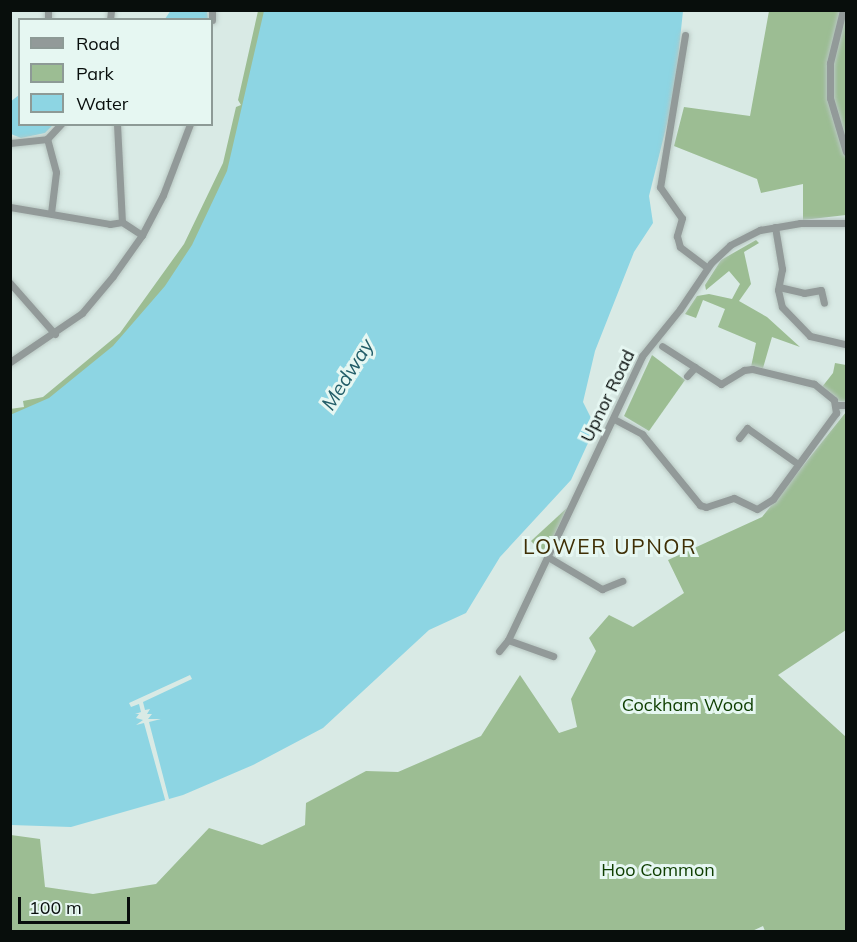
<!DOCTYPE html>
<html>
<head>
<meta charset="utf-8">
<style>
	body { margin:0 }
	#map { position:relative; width:857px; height:942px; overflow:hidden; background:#d9eae5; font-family:Mulish,sans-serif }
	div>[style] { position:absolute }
	.green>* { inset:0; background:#9cbd93 }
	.water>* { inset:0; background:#8dd5e3 }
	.pier>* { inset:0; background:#d9eae5 }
	.roads { filter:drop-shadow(0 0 2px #b8c7c2) drop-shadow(0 0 2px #b8c7c2) }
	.minor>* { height:7px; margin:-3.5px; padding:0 3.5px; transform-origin:3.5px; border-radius:3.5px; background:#929a99 }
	span { translate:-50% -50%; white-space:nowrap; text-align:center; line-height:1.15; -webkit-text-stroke:6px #e6f7f2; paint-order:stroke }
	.street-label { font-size:18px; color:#080e0c }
	.park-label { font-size:18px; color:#0e3e00 }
	.water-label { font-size:20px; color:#225d68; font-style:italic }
	.quarter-label { font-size:21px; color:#3f2f05; letter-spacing:1.5px }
	.frame { position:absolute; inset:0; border:12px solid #080e0c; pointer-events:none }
	.legend { position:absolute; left:18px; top:18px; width:195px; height:108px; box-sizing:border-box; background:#e6f7f2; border:2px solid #8d9a96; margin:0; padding:8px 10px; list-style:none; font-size:18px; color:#080e0c }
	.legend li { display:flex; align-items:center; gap:12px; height:30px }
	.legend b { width:30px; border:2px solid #8d9a96 }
	.scale { position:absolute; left:18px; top:897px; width:112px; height:27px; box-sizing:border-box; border:3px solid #080e0c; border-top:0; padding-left:8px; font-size:18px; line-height:21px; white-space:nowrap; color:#080e0c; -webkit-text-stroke:4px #e6f7f2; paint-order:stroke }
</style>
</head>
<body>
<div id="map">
	<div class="green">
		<div style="clip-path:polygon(258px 11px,283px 11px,222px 253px,11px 444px,10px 409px,24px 407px,23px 401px,43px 397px,120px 333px,184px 244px,223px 163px,236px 107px,241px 105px,238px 100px)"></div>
		<div style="clip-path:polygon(769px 11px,846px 11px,846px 215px,803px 220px,803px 184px,761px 193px,757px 179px,674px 146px,684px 107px,750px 116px)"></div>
		<div style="clip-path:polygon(756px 240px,759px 243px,744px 252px,751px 284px,739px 301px,767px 317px,800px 347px,772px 337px,763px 368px,751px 367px,756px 343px,718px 327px,725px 309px,703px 300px,696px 318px,685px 314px,697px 296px,709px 294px,732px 299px,740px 284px,729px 271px,706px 290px,705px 285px,721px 260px)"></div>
		<div style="clip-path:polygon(652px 355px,685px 380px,649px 431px,624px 416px)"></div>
		<div style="clip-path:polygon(835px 363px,846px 365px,846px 402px,839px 401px,822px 387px,833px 373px)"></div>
		<div style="clip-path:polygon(846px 412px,846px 630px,778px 675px,846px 737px,846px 931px,765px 931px,763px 926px,750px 932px,11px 931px,11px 835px,40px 839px,45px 887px,93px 894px,156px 884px,209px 828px,262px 845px,305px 825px,306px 803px,366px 771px,398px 772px,481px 736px,520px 675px,559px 733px,577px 727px,571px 699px,596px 651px,589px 638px,609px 615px,633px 627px,684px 593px,668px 560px,762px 517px)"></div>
		<div style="clip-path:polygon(568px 507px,544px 556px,531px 541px)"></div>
	</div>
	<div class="water">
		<div style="clip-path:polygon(171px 10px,207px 11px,208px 19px,165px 19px)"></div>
		<div style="clip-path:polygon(264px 11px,683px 11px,674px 96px,649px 196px,653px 223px,634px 252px,595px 351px,583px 402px,592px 420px,588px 443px,571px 480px,500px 557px,466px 613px,429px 630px,323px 728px,253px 765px,183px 795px,71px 827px,11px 825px,10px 415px,49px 398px,113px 346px,165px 286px,192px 245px,227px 171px)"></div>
		<div style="clip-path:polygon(19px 95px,20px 124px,53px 125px,45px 133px,21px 138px,11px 134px,10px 102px)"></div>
	</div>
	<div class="pier">
		<div style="clip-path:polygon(190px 675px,192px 679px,143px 702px,145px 710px,150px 709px,147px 714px,152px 714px,148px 719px,161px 719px,149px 722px,169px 799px,166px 803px,144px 723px,136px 725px,143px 720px,136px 718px,139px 714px,135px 714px,141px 712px,139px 704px,131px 707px,129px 703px)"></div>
	</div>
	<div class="roads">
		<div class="minor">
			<div style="left:48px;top:10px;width:10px;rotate:90deg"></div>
			<div style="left:843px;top:10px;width:55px;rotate:103.8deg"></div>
			<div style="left:830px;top:63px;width:35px;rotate:90deg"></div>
			<div style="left:830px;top:98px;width:56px;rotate:73.5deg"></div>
			<div style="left:110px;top:20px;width:10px;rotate:-84deg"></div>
			<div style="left:212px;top:20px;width:10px;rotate:-90deg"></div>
			<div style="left:685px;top:35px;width:154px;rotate:99.3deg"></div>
			<div style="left:660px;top:187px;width:38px;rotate:55deg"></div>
			<div style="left:682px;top:218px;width:19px;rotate:106deg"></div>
			<div style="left:677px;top:236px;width:11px;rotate:75deg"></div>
			<div style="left:680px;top:247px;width:34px;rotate:37deg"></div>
			<div style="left:117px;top:124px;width:98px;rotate:87.1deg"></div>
			<div style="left:122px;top:222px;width:24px;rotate:33deg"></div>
			<div style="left:10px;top:143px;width:37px;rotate:-6deg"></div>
			<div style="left:10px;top:207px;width:101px;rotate:9.6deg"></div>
			<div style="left:110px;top:224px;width:12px;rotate:-9deg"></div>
			<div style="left:51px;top:213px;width:41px;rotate:-83deg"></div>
			<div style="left:56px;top:172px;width:34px;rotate:-105deg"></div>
			<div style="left:47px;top:139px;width:21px;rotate:-47deg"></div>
			<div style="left:775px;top:227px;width:43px;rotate:80.5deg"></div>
			<div style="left:782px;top:269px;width:21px;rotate:101deg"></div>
			<div style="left:778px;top:290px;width:17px;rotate:77deg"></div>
			<div style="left:782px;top:307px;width:40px;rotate:46deg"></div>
			<div style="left:810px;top:336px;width:37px;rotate:13deg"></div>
			<div style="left:10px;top:283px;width:68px;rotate:48.6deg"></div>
			<div style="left:779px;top:287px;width:26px;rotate:13deg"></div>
			<div style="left:804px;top:293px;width:17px;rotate:-10deg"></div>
			<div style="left:821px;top:290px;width:13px;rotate:77deg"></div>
			<div style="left:10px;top:362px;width:87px;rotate:-34.2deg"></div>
			<div style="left:82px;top:313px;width:48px;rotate:-50deg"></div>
			<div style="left:113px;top:276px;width:50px;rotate:-54.7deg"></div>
			<div style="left:142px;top:235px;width:45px;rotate:-62.3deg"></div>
			<div style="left:163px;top:195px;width:76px;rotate:-69.2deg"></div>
			<div style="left:687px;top:376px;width:12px;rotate:-48deg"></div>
			<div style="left:836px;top:405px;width:10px"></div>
			<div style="left:614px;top:419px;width:32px;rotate:28deg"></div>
			<div style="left:642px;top:434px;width:92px;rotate:50.8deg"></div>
			<div style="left:700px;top:505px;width:6px;rotate:18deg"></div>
			<div style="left:706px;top:507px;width:29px;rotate:-18deg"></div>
			<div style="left:734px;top:498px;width:25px;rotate:26deg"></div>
			<div style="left:757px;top:509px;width:19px;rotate:-32deg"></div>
			<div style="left:773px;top:499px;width:107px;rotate:-53.8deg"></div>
			<div style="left:836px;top:413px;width:13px;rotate:-99deg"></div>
			<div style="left:834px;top:400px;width:26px;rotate:-141deg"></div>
			<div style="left:814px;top:384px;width:64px;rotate:-166.4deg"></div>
			<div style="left:752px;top:369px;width:8px;rotate:173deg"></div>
			<div style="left:744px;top:370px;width:27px;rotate:149deg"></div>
			<div style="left:721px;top:384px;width:70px;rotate:-147.2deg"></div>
			<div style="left:739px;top:438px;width:13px;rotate:-51deg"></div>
			<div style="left:747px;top:428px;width:62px;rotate:35.2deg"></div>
			<div style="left:548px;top:557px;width:63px;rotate:30.7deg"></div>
			<div style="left:602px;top:589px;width:22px;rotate:-22deg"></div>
			<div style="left:508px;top:640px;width:48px;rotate:19.6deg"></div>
			<div style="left:499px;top:651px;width:14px;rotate:-51deg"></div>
			<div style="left:508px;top:640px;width:314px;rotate:-64.7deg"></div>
			<div style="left:642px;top:356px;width:60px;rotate:-51deg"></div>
			<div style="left:680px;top:309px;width:55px;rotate:-56deg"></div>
			<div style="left:711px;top:263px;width:26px;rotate:-43deg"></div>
			<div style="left:730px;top:245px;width:34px;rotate:-27deg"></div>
			<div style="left:760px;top:230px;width:41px;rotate:-9.9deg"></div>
			<div style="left:800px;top:223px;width:46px"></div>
		</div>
	</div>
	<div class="street-label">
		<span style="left:608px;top:396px;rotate:-64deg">Upnor Road</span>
	</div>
	<div class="park-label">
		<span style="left:688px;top:705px">Cockham Wood</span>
		<span style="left:658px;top:870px">Hoo Common</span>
	</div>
	<div class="water-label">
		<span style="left:347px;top:374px;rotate:-58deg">Medway</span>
	</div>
	<div class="quarter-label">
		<span style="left:610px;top:546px">LOWER UPNOR</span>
	</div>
	<div class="frame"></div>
	<ul class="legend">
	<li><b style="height:8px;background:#929a99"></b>Road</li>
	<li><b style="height:16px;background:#9cbd93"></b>Park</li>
	<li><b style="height:16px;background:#8dd5e3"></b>Water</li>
	</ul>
	<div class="scale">100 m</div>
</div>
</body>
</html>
